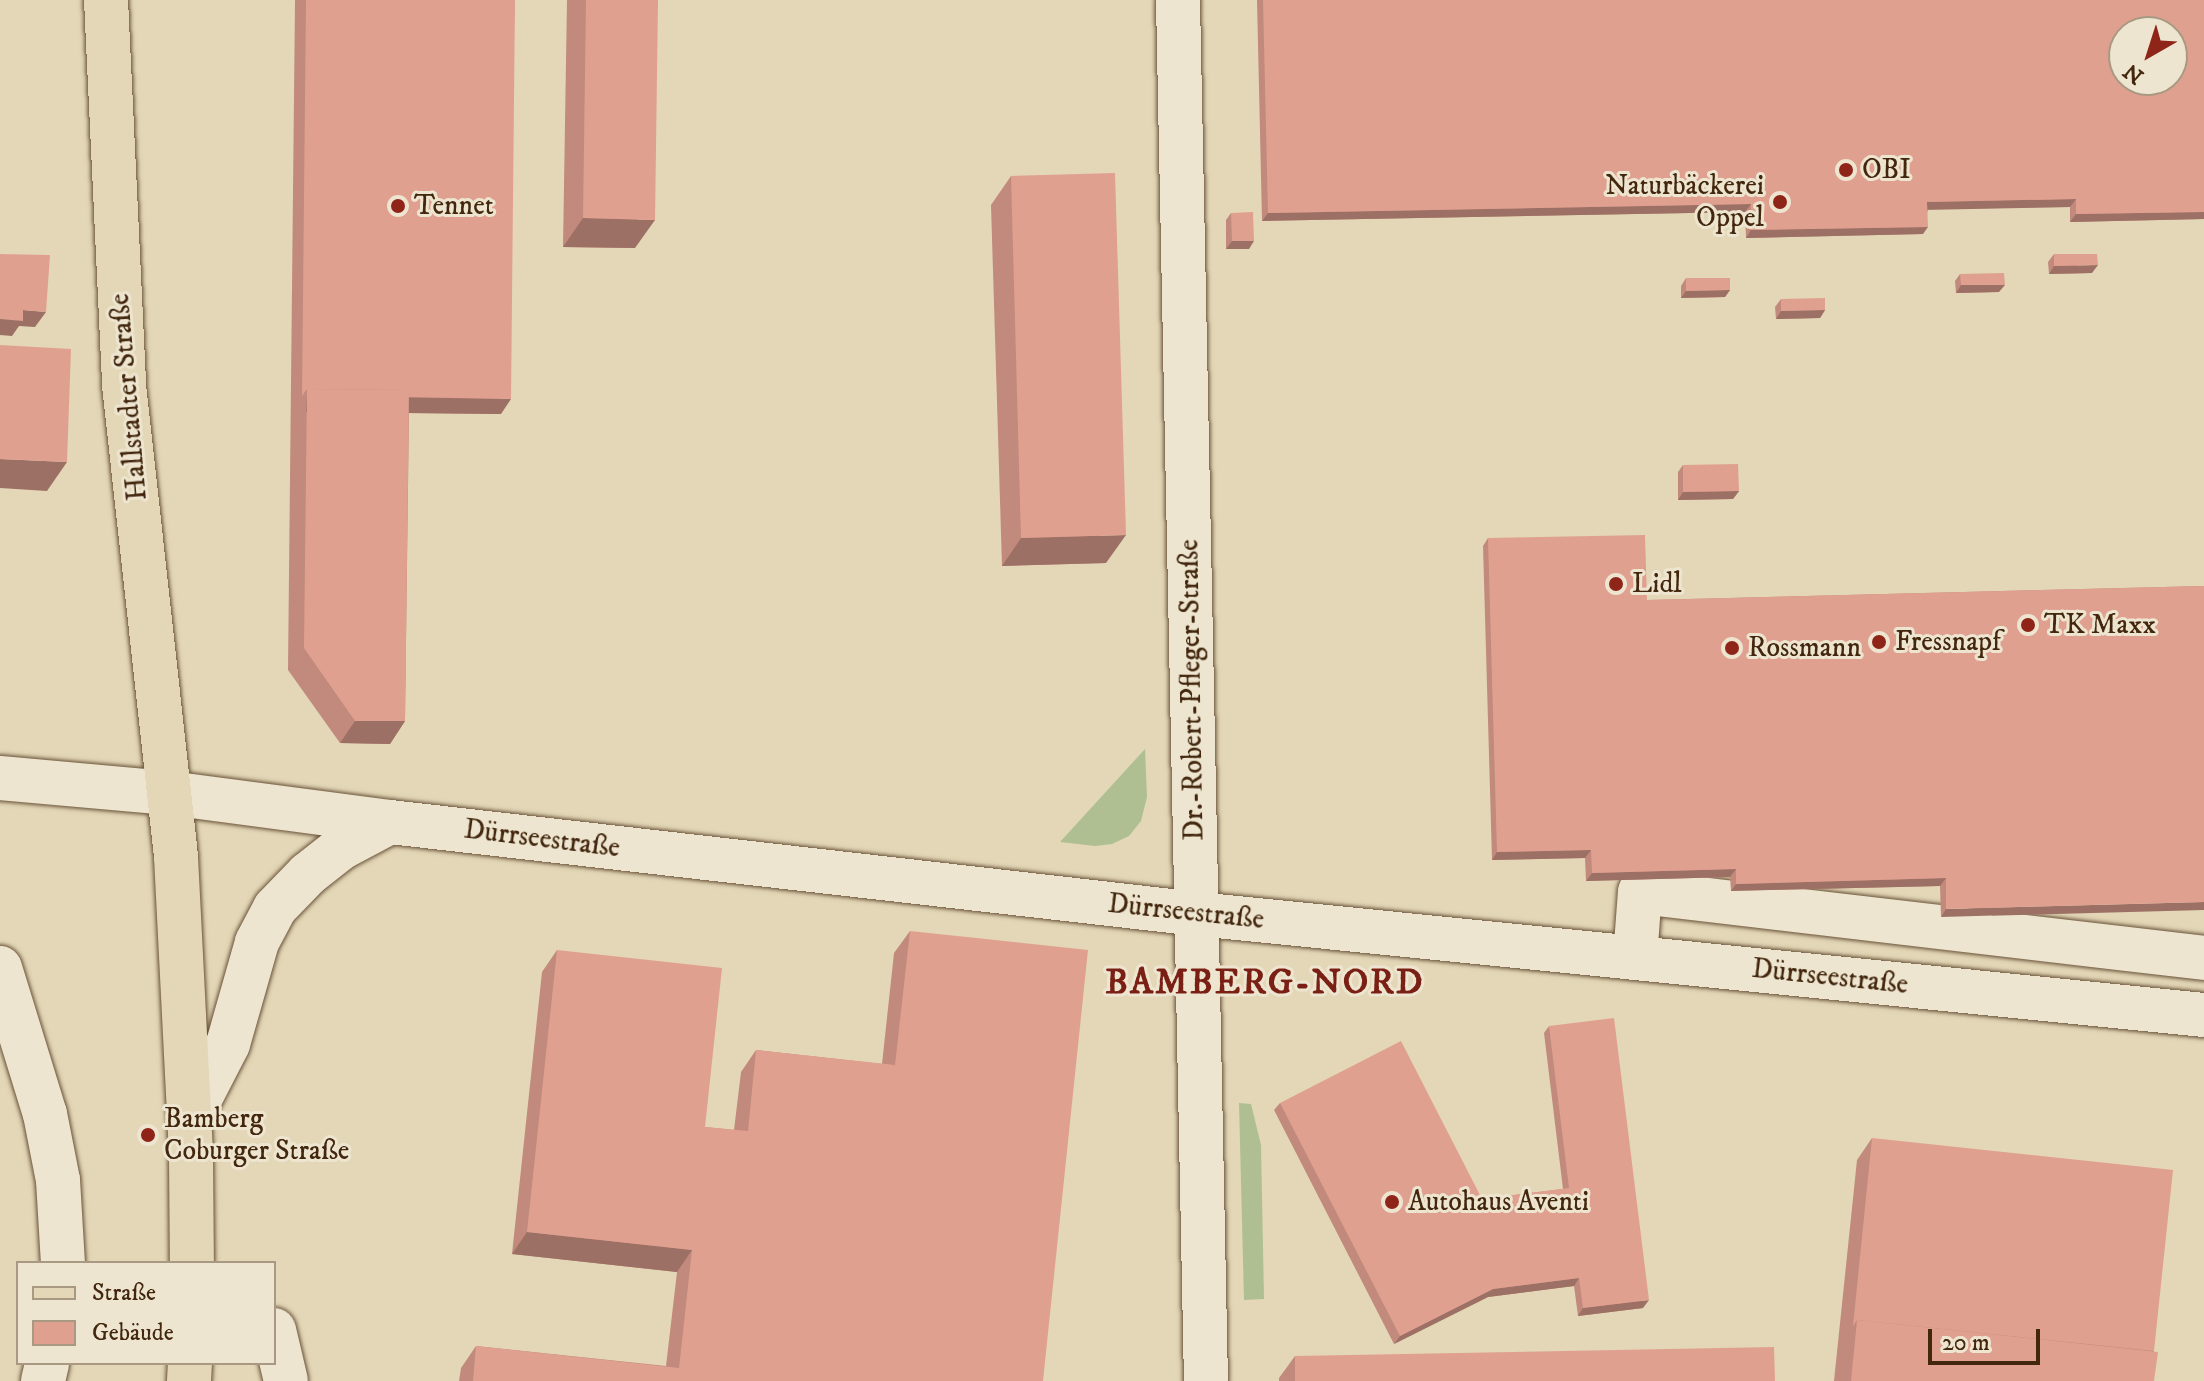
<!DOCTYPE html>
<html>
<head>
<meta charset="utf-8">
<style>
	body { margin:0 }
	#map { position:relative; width:2204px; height:1381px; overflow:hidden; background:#e3d7b7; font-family:"IM FELL DW Pica",serif }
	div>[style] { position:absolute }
	.green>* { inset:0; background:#afbf92 }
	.roads { filter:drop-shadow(0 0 2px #6a5238) drop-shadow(0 0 2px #6a5238) }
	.minor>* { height:44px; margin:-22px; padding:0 22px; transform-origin:22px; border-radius:22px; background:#ede5d0 }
	.major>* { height:44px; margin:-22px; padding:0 22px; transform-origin:22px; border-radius:22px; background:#e3d7b7 }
	.wall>* { inset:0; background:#c18a7c }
	.shaded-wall>* { inset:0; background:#9d7065 }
	.building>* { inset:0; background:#e0a090 }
	.dots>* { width:22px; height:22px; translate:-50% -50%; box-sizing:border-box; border:4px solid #ede5d0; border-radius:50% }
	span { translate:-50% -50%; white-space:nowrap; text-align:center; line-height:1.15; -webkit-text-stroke:6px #ede5d0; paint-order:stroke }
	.poi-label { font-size:28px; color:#42260d }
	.left { translate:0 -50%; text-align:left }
	.right { translate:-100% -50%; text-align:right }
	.street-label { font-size:28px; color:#42260d }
	.district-label { font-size:36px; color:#7a1f14; font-weight:700; letter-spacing:2px }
	.legend { position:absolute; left:16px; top:1261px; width:260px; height:104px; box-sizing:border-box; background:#ede5d0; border:2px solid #a99982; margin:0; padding:10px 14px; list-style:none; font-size:24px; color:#42260d }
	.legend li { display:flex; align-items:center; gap:16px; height:40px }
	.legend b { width:40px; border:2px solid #a99982 }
	.north { position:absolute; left:2108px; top:16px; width:80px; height:80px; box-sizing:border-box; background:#ede5d0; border:2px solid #a99982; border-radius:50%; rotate:219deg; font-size:22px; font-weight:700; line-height:32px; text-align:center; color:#42260d }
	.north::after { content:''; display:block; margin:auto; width:28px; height:36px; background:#8f2418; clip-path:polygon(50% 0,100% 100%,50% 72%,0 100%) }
	.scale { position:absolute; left:1928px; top:1329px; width:112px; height:36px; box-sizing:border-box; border:4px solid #42260d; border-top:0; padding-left:10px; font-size:24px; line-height:28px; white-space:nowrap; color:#42260d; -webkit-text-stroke:6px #ede5d0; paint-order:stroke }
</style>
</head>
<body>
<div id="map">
	<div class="green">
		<div style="clip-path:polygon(1145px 749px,1147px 797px,1141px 821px,1129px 836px,1112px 844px,1095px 846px,1060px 842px)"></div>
		<div style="clip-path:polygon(1239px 1103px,1251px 1104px,1261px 1145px,1264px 1299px,1244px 1300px)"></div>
	</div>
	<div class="roads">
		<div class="minor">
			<div style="left:1178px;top:0;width:1381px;rotate:88.84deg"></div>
			<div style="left:0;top:778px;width:170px;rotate:5.1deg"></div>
			<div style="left:169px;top:793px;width:223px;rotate:7.5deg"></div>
			<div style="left:390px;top:822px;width:812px;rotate:6.5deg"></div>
			<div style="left:1197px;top:914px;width:1012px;rotate:5.73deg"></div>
			<div style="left:1635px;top:958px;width:66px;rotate:-85.7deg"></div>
			<div style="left:1640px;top:892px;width:568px;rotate:6.67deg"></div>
			<div style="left:0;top:968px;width:153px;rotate:72.9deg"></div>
			<div style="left:45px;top:1114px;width:67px;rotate:78.9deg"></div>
			<div style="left:58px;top:1180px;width:83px;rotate:86.6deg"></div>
			<div style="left:190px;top:1118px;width:83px;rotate:-62.8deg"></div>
			<div style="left:228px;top:1044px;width:106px;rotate:-74.1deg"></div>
			<div style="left:257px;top:942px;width:38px;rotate:-62deg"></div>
			<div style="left:275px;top:908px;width:47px;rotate:-45.9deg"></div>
			<div style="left:308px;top:874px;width:42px;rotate:-38.2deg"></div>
			<div style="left:341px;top:848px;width:55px;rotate:-28deg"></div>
			<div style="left:274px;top:1330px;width:52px;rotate:76.8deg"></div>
			<div style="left:43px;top:1381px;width:18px;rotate:-77deg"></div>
		</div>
		<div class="major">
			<div style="left:106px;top:0;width:385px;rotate:87.3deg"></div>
			<div style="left:124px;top:385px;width:475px;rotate:83.7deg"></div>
			<div style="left:176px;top:857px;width:301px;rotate:87.1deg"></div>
			<div style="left:191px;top:1158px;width:105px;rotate:89.5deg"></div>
			<div style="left:189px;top:1381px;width:18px;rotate:-87deg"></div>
		</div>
	</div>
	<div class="wall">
		<div style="clip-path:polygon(295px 0,515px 0,501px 414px,409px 413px,405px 721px,390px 744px,340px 743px,288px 670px)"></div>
		<div style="clip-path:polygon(567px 0,658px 0,635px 248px,563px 247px)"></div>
		<div style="clip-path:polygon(1257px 0,2204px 0,2204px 219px,2070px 222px,2070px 207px,1928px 209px,1923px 234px,1746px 238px,1745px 212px,1262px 221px)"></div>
		<div style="clip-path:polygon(1011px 176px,1106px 563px,1002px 566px,991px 205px)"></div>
		<div style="clip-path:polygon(1231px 213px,1249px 249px,1226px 249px,1226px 220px)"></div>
		<div style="clip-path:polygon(2054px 254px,2092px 273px,2049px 274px,2048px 262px)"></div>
		<div style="clip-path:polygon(1960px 274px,1999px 292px,1956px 293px,1955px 281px)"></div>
		<div style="clip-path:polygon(1686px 278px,1730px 290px,1725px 297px,1681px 298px,1681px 286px)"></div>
		<div style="clip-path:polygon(1781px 299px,1825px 310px,1820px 318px,1776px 319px,1775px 307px)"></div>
		<div style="clip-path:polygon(1683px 465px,1739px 491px,1733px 499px,1678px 500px,1678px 472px)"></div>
		<div style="clip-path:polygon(1488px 538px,1647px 600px,2204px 586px,1941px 917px,1940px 886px,1731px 891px,1730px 877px,1586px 881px,1585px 858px,1492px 860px,1483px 546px)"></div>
		<div style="clip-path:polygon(910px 931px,1043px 1381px,459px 1381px,461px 1368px,476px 1346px,666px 1366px,677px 1272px,512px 1254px,542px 972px,557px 950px,705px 1127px,734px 1130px,741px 1072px,756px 1050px,882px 1064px,894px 953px)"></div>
		<div style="clip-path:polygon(1549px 1026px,1643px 1308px,1578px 1316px,1574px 1286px,1488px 1297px,1394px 1344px,1274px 1110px,1280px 1103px,1482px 1199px,1563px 1189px,1544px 1033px)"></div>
		<div style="clip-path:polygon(1872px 1138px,2154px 1351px,2154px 1381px,1834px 1381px,1857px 1160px)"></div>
		<div style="clip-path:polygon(1295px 1356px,1775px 1381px,1279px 1381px,1279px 1378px)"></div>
	</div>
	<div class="shaded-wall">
		<div style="clip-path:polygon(2076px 199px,2070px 207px,1922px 210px,1927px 202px)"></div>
		<div style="clip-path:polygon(1751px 204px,1745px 212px,1262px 221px,1268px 213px)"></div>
		<div style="clip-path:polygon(2204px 212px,2204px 219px,2070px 222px,2076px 214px)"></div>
		<div style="clip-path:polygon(583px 218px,655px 220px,635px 248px,563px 247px)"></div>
		<div style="clip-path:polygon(1928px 227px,1923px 234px,1746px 238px,1751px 230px)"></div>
		<div style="clip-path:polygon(1232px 241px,1254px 241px,1249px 249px,1226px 249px)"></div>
		<div style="clip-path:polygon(2098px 265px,2092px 273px,2049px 274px,2054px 266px)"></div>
		<div style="clip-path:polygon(1961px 285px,2005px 285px,1999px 292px,1956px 293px)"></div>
		<div style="clip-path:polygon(1730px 290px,1725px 297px,1681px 298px,1686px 291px)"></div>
		<div style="clip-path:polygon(23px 310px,46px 312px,35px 327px,19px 326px,12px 336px,0 335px,0 319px)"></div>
		<div style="clip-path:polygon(1825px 310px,1820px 318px,1776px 319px,1781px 311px)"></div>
		<div style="clip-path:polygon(307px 396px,511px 399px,501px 414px,306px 412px)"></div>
		<div style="clip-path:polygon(0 459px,67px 462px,47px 491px,0 488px)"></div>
		<div style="clip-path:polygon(1739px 491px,1733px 499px,1678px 500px,1683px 492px)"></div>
		<div style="clip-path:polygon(1126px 535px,1106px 563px,1002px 566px,1021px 538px)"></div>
		<div style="clip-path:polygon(355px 721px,405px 721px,390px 744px,340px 743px)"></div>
		<div style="clip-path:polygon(1591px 850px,1585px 858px,1492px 860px,1497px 852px)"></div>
		<div style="clip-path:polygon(1736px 869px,1730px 877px,1586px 881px,1592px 873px)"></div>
		<div style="clip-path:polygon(1946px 878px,1940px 886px,1731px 891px,1736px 884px)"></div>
		<div style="clip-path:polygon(2204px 902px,2204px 910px,1941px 917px,1946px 909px)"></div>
		<div style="clip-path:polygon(527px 1232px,692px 1250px,677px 1272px,512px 1254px)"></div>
		<div style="clip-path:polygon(1579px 1278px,1574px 1286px,1488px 1297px,1394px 1344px,1400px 1336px,1493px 1289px)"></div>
		<div style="clip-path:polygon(1649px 1300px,1643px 1308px,1578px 1316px,1583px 1308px)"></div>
	</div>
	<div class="building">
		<div style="clip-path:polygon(306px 0,515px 0,511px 399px,409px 397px,409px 390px,307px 389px,302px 396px)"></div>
		<div style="clip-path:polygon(586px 0,658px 0,655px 220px,583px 218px)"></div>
		<div style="clip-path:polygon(evenodd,1263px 0,2204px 0,2204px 212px,2076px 214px,2076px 199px,1927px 202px,1928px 227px,1751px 230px,1751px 204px,1268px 213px,1263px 0,2124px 32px,2172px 32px,2172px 80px,2124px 80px,2124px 32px)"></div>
		<div style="clip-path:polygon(1115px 173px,1126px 535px,1021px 538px,1011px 176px)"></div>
		<div style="clip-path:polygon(1253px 212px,1254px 241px,1232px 241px,1231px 213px)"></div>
		<div style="clip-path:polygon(0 254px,50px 255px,46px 312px,23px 310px,23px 321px,0 319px)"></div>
		<div style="clip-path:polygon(2054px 254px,2097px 254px,2098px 265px,2054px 266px)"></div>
		<div style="clip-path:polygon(2004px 273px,2005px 285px,1961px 285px,1960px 274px)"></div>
		<div style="clip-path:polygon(1686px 278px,1730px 278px,1730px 290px,1686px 291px)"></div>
		<div style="clip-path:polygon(1825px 298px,1825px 310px,1781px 311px,1781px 299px)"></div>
		<div style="clip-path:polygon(0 345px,71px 349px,67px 462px,0 459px)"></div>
		<div style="clip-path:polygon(307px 389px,409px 390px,405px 721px,355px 721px,304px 648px)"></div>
		<div style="clip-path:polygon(1738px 464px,1739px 491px,1683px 492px,1683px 465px)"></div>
		<div style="clip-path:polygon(1645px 535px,1647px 600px,2204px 586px,2204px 902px,1946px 909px,1946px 878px,1736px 884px,1736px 869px,1592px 873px,1591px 850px,1497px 852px,1488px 538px)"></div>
		<div style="clip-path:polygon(910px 931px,1088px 950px,1043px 1381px,473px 1381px,476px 1346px,679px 1368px,692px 1250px,527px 1232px,557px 950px,722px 968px,705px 1127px,748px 1131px,756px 1050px,895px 1065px)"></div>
		<div style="clip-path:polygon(1614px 1018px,1649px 1300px,1583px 1308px,1579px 1278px,1493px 1289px,1400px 1336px,1280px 1103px,1401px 1041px,1482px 1199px,1569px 1188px,1549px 1026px)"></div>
		<div style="clip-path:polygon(1872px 1138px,2173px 1170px,2154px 1351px,1857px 1320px,1853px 1326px)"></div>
		<div style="clip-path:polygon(1857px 1320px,2158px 1352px,2154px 1381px,1851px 1381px)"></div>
		<div style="clip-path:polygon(1774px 1347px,1775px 1381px,1295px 1381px,1295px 1356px)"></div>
	</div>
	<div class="dots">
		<div style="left:1846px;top:170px;background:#8f2418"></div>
		<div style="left:1780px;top:202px;background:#8f2418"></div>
		<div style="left:398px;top:206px;background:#8f2418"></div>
		<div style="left:1616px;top:584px;background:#8f2418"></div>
		<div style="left:2028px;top:625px;background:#8f2418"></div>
		<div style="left:1879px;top:642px;background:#8f2418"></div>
		<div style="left:1732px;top:648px;background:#8f2418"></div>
		<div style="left:148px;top:1135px;background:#8f2418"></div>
		<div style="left:1392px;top:1202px;background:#8f2418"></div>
	</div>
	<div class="poi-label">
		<span class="left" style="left:1862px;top:170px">OBI</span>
		<span class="right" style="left:1764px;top:202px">Naturbäckerei<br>Oppel</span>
		<span class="left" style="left:414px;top:206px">Tennet</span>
		<span class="left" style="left:1632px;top:584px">Lidl</span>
		<span class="left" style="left:2044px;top:625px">TK Maxx</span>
		<span class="left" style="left:1895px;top:642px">Fressnapf</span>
		<span class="left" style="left:1748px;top:648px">Rossmann</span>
		<span class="left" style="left:164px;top:1135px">Bamberg<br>Coburger Straße</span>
		<span class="left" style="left:1408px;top:1202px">Autohaus Aventi</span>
	</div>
	<div class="street-label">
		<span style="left:129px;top:397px;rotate:-95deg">Hallstadter Straße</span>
		<span style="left:1192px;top:690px;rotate:-91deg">Dr.-Robert-Pfleger-Straße</span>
		<span style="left:542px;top:839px;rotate:7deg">Dürrseestraße</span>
		<span style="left:1186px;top:912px;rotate:6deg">Dürrseestraße</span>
		<span style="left:1830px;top:977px;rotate:6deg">Dürrseestraße</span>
	</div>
	<div class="district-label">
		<span style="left:1265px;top:983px">BAMBERG-NORD</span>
	</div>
	<ul class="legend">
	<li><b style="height:10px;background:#e3d7b7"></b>Straße</li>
	<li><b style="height:22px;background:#e0a090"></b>Gebäude</li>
	</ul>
	<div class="north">N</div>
	<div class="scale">20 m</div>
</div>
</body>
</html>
